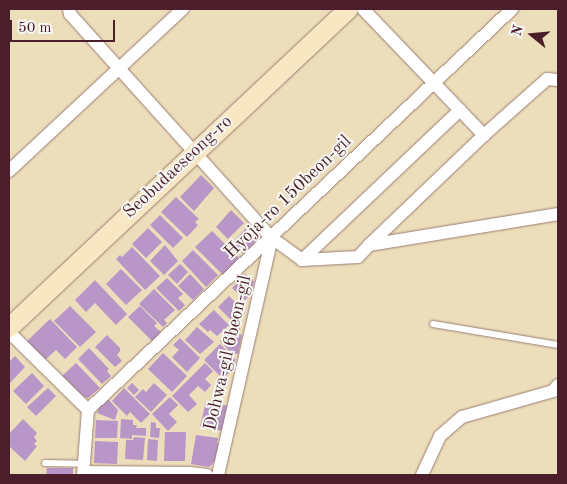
<!DOCTYPE html>
<html>
<head>
<meta charset="utf-8">
<style>
	body { margin:0 }
	#map { position:relative; width:567px; height:484px; overflow:hidden; background:#eddebb; font-family:"Old Standard TT",serif }
	div>[style] { position:absolute }
	.building>* { inset:0; background:#b996c8 }
	.roads { filter:drop-shadow(0 0 1px #9c7e73) drop-shadow(0 0 1px #9c7e73) }
	.lane>* { height:6px; margin:-3px; padding:0 3px; transform-origin:3px; border-radius:3px; background:#fff }
	.street>* { height:12px; margin:-6px; padding:0 6px; transform-origin:6px; border-radius:6px; background:#fff }
	.secondary>* { height:19px; margin:-9.5px; padding:0 9.5px; transform-origin:9.5px; border-radius:9.5px; background:#f7e8c3 }
	span { translate:-50% -50%; white-space:nowrap; text-align:center; line-height:1.15; -webkit-text-stroke:4px #f6f6f2; paint-order:stroke }
	.street-label { font-size:18px; color:#4a1f2b }
	.frame { position:absolute; inset:0; border:10px solid #4a1f2b; pointer-events:none }
	.north { position:absolute; left:507px; top:10px; width:50px; height:50px; -webkit-text-stroke:4px #f6f6f2; paint-order:stroke; rotate:287deg; font-size:14px; font-weight:700; line-height:20px; text-align:center; color:#4a1f2b }
	.north::after { content:''; display:block; margin:auto; width:18px; height:22px; background:#4a1f2b; clip-path:polygon(50% 0,100% 100%,50% 72%,0 100%) }
	.scale { position:absolute; left:10px; top:20px; width:105px; height:22px; box-sizing:border-box; border:2px solid #4a1f2b; border-top:0; padding-left:6px; font-size:15px; line-height:18px; white-space:nowrap; color:#4a1f2b; -webkit-text-stroke:4px #f6f6f2; paint-order:stroke }
</style>
</head>
<body>
<div id="map">
	<div class="building">
		<div style="clip-path:polygon(201px 175px,214px 188px,194px 211px,180px 197px)"></div>
		<div style="clip-path:polygon(176px 197px,199px 219px,195px 222px,198px 225px,187px 237px,161px 212px)"></div>
		<div style="clip-path:polygon(231px 210px,244px 223px,228px 239px,216px 227px)"></div>
		<div style="clip-path:polygon(160px 215px,183px 238px,173px 248px,150px 225px)"></div>
		<div style="clip-path:polygon(249px 225px,257px 232px,254px 243px,244px 254px,232px 243px)"></div>
		<div style="clip-path:polygon(148px 228px,162px 242px,146px 258px,132px 244px)"></div>
		<div style="clip-path:polygon(212px 231px,239px 258px,223px 275px,195px 247px)"></div>
		<div style="clip-path:polygon(165px 245px,178px 261px,164px 275px,150px 261px)"></div>
		<div style="clip-path:polygon(132px 247px,160px 276px,145px 290px,116px 259px,120px 255px,122px 257px)"></div>
		<div style="clip-path:polygon(193px 250px,218px 275px,206px 287px,182px 261px)"></div>
		<div style="clip-path:polygon(180px 264px,188px 272px,177px 284px,168px 275px)"></div>
		<div style="clip-path:polygon(121px 269px,142px 290px,126px 305px,106px 284px)"></div>
		<div style="clip-path:polygon(190px 274px,204px 289px,193px 300px,178px 286px)"></div>
		<div style="clip-path:polygon(245px 274px,254px 281px,251px 294px,245px 300px,232px 288px)"></div>
		<div style="clip-path:polygon(167px 278px,183px 294px,178px 298px,185px 305px,179px 311px,156px 288px)"></div>
		<div style="clip-path:polygon(95px 280px,127px 314px,116px 325px,95px 303px,86px 312px,75px 300px)"></div>
		<div style="clip-path:polygon(154px 289px,175px 310px,164px 320px,167px 323px,163px 327px,139px 304px)"></div>
		<div style="clip-path:polygon(229px 296px,245px 312px,234px 323px,218px 307px)"></div>
		<div style="clip-path:polygon(70px 306px,96px 332px,80px 347px,54px 321px)"></div>
		<div style="clip-path:polygon(140px 306px,157px 323px,154px 326px,161px 332px,152px 341px,128px 317px)"></div>
		<div style="clip-path:polygon(214px 310px,229px 325px,217px 336px,210px 330px,208px 332px,199px 324px)"></div>
		<div style="clip-path:polygon(50px 319px,77px 347px,65px 359px,56px 350px,44px 361px,26px 342px)"></div>
		<div style="clip-path:polygon(237px 326px,240px 327px,239px 334px,242px 335px,238px 354px,231px 353px,220px 341px)"></div>
		<div style="clip-path:polygon(197px 327px,214px 342px,200px 354px,185px 340px)"></div>
		<div style="clip-path:polygon(107px 335px,120px 348px,120px 351px,117px 355px,122px 361px,115px 367px,95px 347px)"></div>
		<div style="clip-path:polygon(180px 338px,200px 358px,187px 372px,172px 357px,179px 350px,173px 345px)"></div>
		<div style="clip-path:polygon(220px 344px,235px 359px,235px 366px,223px 379px,204px 360px)"></div>
		<div style="clip-path:polygon(89px 348px,109px 369px,107px 371px,111px 376px,102px 384px,78px 359px)"></div>
		<div style="clip-path:polygon(163px 353px,187px 376px,172px 392px,148px 369px)"></div>
		<div style="clip-path:polygon(15px 356px,25px 367px,9px 384px,9px 362px)"></div>
		<div style="clip-path:polygon(76px 363px,100px 388px,88px 398px,80px 396px,61px 377px)"></div>
		<div style="clip-path:polygon(205px 363px,213px 371px,205px 379px,211px 385px,205px 392px,198px 386px,189px 395px,197px 404px,188px 412px,172px 396px)"></div>
		<div style="clip-path:polygon(32px 373px,44px 386px,26px 404px,13px 391px)"></div>
		<div style="clip-path:polygon(132px 383px,139px 390px,134px 395px,127px 388px)"></div>
		<div style="clip-path:polygon(154px 383px,167px 395px,151px 412px,135px 397px,143px 389px,146px 392px)"></div>
		<div style="clip-path:polygon(48px 388px,56px 396px,36px 416px,27px 407px)"></div>
		<div style="clip-path:polygon(124px 388px,150px 414px,141px 423px,130px 412px,127px 416px,112px 401px)"></div>
		<div style="clip-path:polygon(170px 397px,178px 405px,169px 414px,177px 422px,168px 431px,152px 414px)"></div>
		<div style="clip-path:polygon(107px 398px,118px 410px,115px 420px,97px 413px,100px 405px)"></div>
		<div style="clip-path:polygon(206px 401px,229px 406px,223px 431px,200px 426px)"></div>
		<div style="clip-path:polygon(23px 419px,37px 433px,34px 437px,37px 441px,34px 444px,37px 446px,25px 461px,9px 446px,9px 434px)"></div>
		<div style="clip-path:polygon(121px 419px,133px 420px,133px 425px,137px 425px,136px 428px,146px 428px,146px 436px,132px 435px,132px 439px,120px 438px)"></div>
		<div style="clip-path:polygon(96px 420px,118px 421px,117px 438px,95px 438px)"></div>
		<div style="clip-path:polygon(151px 422px,156px 423px,156px 428px,160px 428px,159px 438px,150px 437px)"></div>
		<div style="clip-path:polygon(165px 432px,186px 432px,185px 461px,164px 461px)"></div>
		<div style="clip-path:polygon(196px 435px,218px 438px,217px 443px,220px 443px,218px 458px,209px 467px,191px 464px)"></div>
		<div style="clip-path:polygon(134px 437px,145px 438px,143px 460px,125px 459px,126px 440px,133px 440px)"></div>
		<div style="clip-path:polygon(148px 439px,158px 440px,157px 461px,147px 460px)"></div>
		<div style="clip-path:polygon(95px 441px,118px 442px,117px 464px,94px 463px)"></div>
		<div style="clip-path:polygon(47px 468px,73px 468px,73px 475px,46px 475px)"></div>
	</div>
	<div class="roads">
		<div class="lane">
			<div style="left:433px;top:324px;width:127px;rotate:9.5deg"></div>
			<div style="left:45px;top:463px;width:39px;rotate:1deg"></div>
		</div>
		<div class="street">
			<div style="left:69px;top:9px;width:5px;rotate:79deg"></div>
			<div style="left:70px;top:14px;width:302px;rotate:48deg"></div>
			<div style="left:272px;top:238px;width:37px;rotate:36deg"></div>
			<div style="left:302px;top:260px;width:56px;rotate:-3.1deg"></div>
			<div style="left:358px;top:257px;width:16px;rotate:-47deg"></div>
			<div style="left:369px;top:245px;width:192px;rotate:-9.3deg"></div>
			<div style="left:363px;top:9px;width:175px;rotate:46.2deg"></div>
			<div style="left:484px;top:135px;width:84px;rotate:-41.6deg"></div>
			<div style="left:547px;top:79px;width:11px;rotate:5deg"></div>
			<div style="left:9px;top:171px;width:238px;rotate:-43deg"></div>
			<div style="left:369px;top:245px;width:159px;rotate:-43.7deg"></div>
			<div style="left:302px;top:260px;width:218px;rotate:-43.5deg"></div>
			<div style="left:9px;top:332px;width:111px;rotate:44.6deg"></div>
			<div style="left:84px;top:472px;width:106px;rotate:0.5deg"></div>
			<div style="left:190px;top:473px;width:17px;rotate:7deg"></div>
			<div style="left:83px;top:475px;width:65px;rotate:-85.6deg"></div>
			<div style="left:88px;top:410px;width:584px;rotate:-43.4deg"></div>
			<div style="left:218px;top:475px;width:243px;rotate:-77.2deg"></div>
			<div style="left:422px;top:475px;width:43px;rotate:-65.2deg"></div>
			<div style="left:440px;top:436px;width:29px;rotate:-41deg"></div>
			<div style="left:462px;top:417px;width:95px;rotate:-15.9deg"></div>
			<div style="left:553px;top:391px;width:8px;rotate:-50deg"></div>
		</div>
		<div class="secondary">
			<div style="left:9px;top:327px;width:465px;rotate:-43.2deg"></div>
		</div>
	</div>
	<div class="street-label">
		<span style="left:178px;top:167px;rotate:-43deg">Seobudaeseong-ro</span>
		<span style="left:288px;top:197px;rotate:-44deg">Hyoja-ro 150beon-gil</span>
		<span style="left:228px;top:353px;rotate:-77deg">Dohwa-gil 6beon-gil</span>
	</div>
	<div class="frame"></div>
	<div class="north">N</div>
	<div class="scale">50 m</div>
</div>
</body>
</html>
